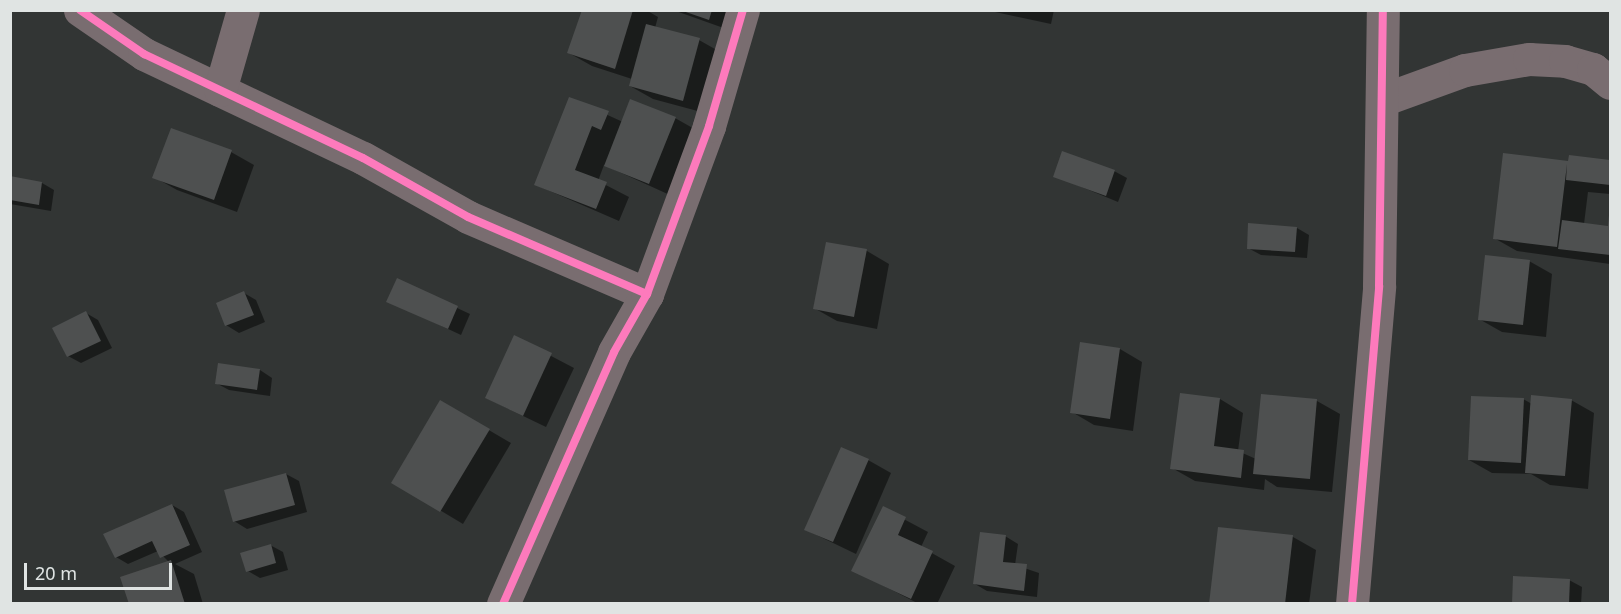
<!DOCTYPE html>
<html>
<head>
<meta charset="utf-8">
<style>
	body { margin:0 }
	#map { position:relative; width:1621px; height:614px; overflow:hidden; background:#323534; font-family:"Noto Sans",sans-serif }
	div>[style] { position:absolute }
	.shadow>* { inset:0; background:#0007 }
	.building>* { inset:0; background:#4e5050 }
	.minor>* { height:33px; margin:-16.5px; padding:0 16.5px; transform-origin:16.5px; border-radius:16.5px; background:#796d70 }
	.cycleway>* { height:8px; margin:-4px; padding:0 4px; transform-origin:4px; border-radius:4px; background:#fd7abc }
	span { translate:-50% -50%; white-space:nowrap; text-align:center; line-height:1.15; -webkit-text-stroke:4.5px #313635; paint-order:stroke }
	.frame { position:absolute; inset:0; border:12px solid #e0e4e3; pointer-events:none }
	.scale { position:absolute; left:24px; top:563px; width:148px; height:27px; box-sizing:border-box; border:3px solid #e0e4e3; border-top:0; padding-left:8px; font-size:18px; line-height:21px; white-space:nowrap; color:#e0e4e3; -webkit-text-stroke:4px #313635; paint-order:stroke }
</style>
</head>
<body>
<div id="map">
	<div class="shadow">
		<div style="clip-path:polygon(583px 10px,646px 10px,658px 17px,655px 28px,699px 40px,722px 53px,705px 113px,653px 99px,630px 86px,632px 79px,592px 66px,569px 53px)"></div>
		<div style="clip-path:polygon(673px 10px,738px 10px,732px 31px)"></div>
		<div style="clip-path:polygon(986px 10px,1054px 10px,1051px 24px)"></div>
		<div style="clip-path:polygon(570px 98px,623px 122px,675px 118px,698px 131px,672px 196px,604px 165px,598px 181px,629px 197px,619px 221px,536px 185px)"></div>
		<div style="clip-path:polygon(231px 152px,254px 165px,237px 212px,177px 190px,154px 177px)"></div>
		<div style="clip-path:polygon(1504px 155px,1569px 163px,1570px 157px,1610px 161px,1610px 194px,1588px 192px,1584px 224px,1609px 227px,1610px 215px,1610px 264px,1517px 251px,1494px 238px)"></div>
		<div style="clip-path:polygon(1114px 171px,1127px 178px,1118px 202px,1055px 176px)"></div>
		<div style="clip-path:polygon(10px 177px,42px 183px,54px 190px,51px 211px,10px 204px)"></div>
		<div style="clip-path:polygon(1297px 228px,1309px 235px,1307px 258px,1261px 255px,1248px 248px)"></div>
		<div style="clip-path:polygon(827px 243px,867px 251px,889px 264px,877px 329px,837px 321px,814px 308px)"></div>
		<div style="clip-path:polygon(1529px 261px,1552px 274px,1546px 337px,1502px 332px,1479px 319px)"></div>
		<div style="clip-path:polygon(397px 280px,470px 314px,461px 335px,388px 301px)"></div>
		<div style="clip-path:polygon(244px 293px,256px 300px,265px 322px,239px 333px,226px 325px)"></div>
		<div style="clip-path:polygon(86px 313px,98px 320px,112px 348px,81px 363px,68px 356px)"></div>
		<div style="clip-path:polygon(515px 337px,574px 368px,546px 427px,486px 398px)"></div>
		<div style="clip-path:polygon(1120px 349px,1142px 362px,1133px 431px,1094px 425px,1072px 412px)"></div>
		<div style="clip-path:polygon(219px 365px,260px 370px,272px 378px,270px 396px,229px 390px,216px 383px)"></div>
		<div style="clip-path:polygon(1262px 396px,1317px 401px,1340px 414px,1332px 492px,1277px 487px,1265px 479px,1264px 490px,1195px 481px,1172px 468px,1220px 399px,1243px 413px,1238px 451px,1256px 459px)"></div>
		<div style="clip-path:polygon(1523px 399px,1532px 404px,1571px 400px,1594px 413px,1588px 489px,1550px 485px,1531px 474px,1492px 473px,1469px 460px)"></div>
		<div style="clip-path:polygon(441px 402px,511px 443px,463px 524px,393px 482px)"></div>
		<div style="clip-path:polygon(868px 460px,891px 473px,856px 554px,806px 530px)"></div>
		<div style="clip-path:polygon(286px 474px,299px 481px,307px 512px,247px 529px,234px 521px)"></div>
		<div style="clip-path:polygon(172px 505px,184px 512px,202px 552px,175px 564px,194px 574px,203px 604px,130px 604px,169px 562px,158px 551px,128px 564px,116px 557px)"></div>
		<div style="clip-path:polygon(883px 508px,928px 532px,921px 547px,955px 566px,937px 604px,919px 604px,853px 570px)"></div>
		<div style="clip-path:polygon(1219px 528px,1293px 537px,1316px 550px,1309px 604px,1211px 604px)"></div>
		<div style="clip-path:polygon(1005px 536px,1018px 544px,1015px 565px,1039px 573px,1037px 597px,987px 591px,975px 584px)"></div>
		<div style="clip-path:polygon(270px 545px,283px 552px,288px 570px,260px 578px,248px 571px)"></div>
		<div style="clip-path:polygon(1569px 580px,1582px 587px,1581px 604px,1513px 604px)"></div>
	</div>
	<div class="building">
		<div style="clip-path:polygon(582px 10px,633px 10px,615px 69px,567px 53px)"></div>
		<div style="clip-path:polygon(680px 10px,712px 10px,709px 20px)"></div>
		<div style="clip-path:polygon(646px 24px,700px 38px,683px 101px,629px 86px)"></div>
		<div style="clip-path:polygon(569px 97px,609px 111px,601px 130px,592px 126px,575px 170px,607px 182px,596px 209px,534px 185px)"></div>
		<div style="clip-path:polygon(630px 99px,676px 117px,649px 184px,604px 166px)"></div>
		<div style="clip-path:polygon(171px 128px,232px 150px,214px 200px,152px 178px)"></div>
		<div style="clip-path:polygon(1062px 151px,1115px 170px,1106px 196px,1053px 177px)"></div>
		<div style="clip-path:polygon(1503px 153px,1568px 161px,1569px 155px,1610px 160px,1610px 185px,1566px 180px,1567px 164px,1557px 247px,1493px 239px)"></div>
		<div style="clip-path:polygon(10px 176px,42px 182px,39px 205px,10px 200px)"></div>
		<div style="clip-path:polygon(1609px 215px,1610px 255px,1558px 249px,1562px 220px,1608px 226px)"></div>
		<div style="clip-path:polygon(1248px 223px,1297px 227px,1295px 252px,1247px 249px)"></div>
		<div style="clip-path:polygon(826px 242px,867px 249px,854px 317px,813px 309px)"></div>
		<div style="clip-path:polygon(1485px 255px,1530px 260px,1523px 325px,1478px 320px)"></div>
		<div style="clip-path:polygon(397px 278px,458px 306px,448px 329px,386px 302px)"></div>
		<div style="clip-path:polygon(244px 291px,254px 315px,225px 326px,216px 303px)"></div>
		<div style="clip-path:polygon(86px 311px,101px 341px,67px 357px,52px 328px)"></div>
		<div style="clip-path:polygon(514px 335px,552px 353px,523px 416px,485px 398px)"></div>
		<div style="clip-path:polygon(1080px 342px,1120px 348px,1110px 419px,1070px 413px)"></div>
		<div style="clip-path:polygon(218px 363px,260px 369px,257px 390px,215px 384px)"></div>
		<div style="clip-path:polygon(1180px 393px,1220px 398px,1214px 446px,1244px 450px,1241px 478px,1170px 469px)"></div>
		<div style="clip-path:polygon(1261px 394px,1317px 399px,1310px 479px,1253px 474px)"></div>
		<div style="clip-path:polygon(1531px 395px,1572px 399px,1565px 476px,1525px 473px)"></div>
		<div style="clip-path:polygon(1471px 396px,1524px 398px,1521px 463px,1468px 460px)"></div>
		<div style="clip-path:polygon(440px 400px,490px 429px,440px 512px,391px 483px)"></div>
		<div style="clip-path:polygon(841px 447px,869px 459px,833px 542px,804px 530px)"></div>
		<div style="clip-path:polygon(286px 473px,295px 505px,233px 522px,224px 490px)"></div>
		<div style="clip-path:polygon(172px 504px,190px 545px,160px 558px,152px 541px,115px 558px,103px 534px)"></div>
		<div style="clip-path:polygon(883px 506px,906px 517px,898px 535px,933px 551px,911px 599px,851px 571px)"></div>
		<div style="clip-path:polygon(1218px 527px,1293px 535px,1285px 604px,1209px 604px)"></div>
		<div style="clip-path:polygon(980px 532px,1006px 535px,1003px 562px,1027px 564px,1024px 591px,973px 584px)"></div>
		<div style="clip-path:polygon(271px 544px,276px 563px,246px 572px,240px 553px)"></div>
		<div style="clip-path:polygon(171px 560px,185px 604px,129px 604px,120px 577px)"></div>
		<div style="clip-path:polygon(1513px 576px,1570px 579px,1569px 604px,1512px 604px)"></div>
	</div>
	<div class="minor">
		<div style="left:80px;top:10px;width:78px;rotate:34.5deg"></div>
		<div style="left:144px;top:54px;width:242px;rotate:25.4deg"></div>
		<div style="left:363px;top:158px;width:120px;rotate:29.3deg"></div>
		<div style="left:468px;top:217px;width:195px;rotate:23.3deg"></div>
		<div style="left:220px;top:90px;width:83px;rotate:-74deg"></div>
		<div style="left:1382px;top:100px;width:88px;rotate:-19.9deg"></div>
		<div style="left:1465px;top:70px;width:65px;rotate:-9.8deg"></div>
		<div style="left:1529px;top:59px;width:36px;rotate:3deg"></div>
		<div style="left:1565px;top:61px;width:29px;rotate:16deg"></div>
		<div style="left:1593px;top:69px;width:22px;rotate:39deg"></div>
		<div style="left:503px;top:604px;width:275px;rotate:-66.2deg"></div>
		<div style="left:614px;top:352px;width:67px;rotate:-60.4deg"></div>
		<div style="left:647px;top:294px;width:179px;rotate:-69.7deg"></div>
		<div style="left:709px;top:126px;width:121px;rotate:-73.7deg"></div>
		<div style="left:1352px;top:604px;width:319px;rotate:-85.1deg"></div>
		<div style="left:1379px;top:286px;width:276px;rotate:-89.2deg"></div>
	</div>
	<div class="cycleway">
		<div style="left:80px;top:10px;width:78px;rotate:34.5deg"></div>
		<div style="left:144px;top:54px;width:242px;rotate:25.4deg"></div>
		<div style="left:363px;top:158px;width:120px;rotate:29.3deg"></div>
		<div style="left:468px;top:217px;width:195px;rotate:23.3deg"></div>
		<div style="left:503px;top:604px;width:275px;rotate:-66.2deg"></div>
		<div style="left:614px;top:352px;width:67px;rotate:-60.4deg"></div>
		<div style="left:647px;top:294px;width:179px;rotate:-69.7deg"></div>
		<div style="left:709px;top:126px;width:121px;rotate:-73.7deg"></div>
		<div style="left:1352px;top:604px;width:319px;rotate:-85.1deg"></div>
		<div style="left:1379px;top:286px;width:276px;rotate:-89.2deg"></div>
	</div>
	<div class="frame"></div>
	<div class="scale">20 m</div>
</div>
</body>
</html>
